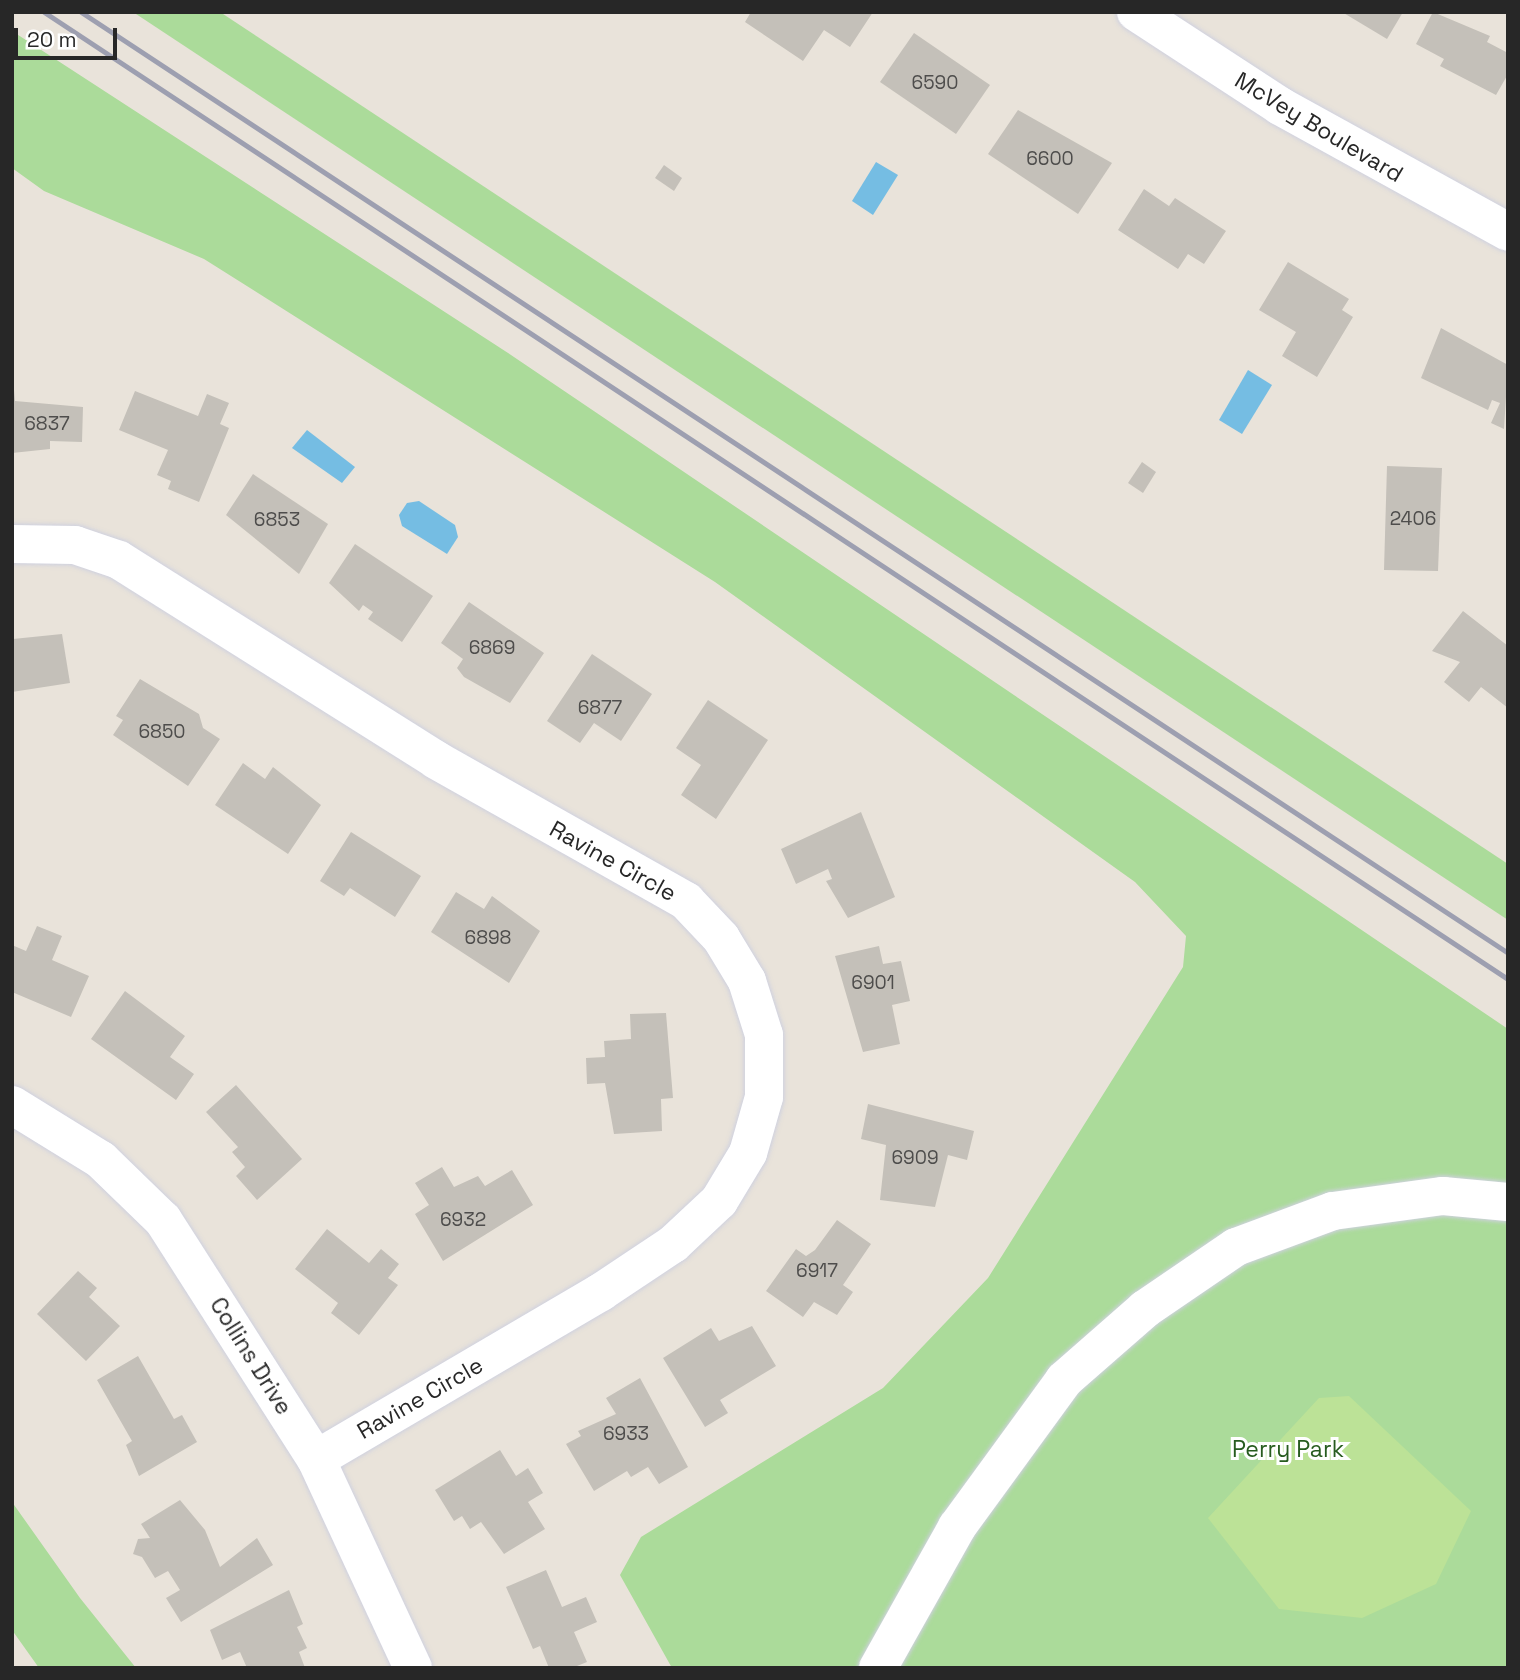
<!DOCTYPE html>
<html>
<head>
<meta charset="utf-8">
<style>
	body { margin:0 }
	#map { position:relative; width:1520px; height:1680px; overflow:hidden; background:#e9e3da; font-family:"Space Grotesk",sans-serif }
	div>[style] { position:absolute }
	.green>* { inset:0; background:#abdb9a }
	.pitch>* { inset:0; background:#bce297 }
	.water>* { inset:0; background:#75bde3 }
	.building>* { inset:0; background:#c4c0b9 }
	.roads { filter:drop-shadow(0 0 2px #cfd1df) drop-shadow(0 0 2px #cfd1df) }
	.minor>* { height:38px; margin:-19px; padding:0 19px; transform-origin:19px; border-radius:19px; background:#fff }
	.rail>* { height:5px; margin:-2.5px; padding:0 2.5px; transform-origin:2.5px; border-radius:2.5px; background:#9d9fb0 }
	span { translate:-50% -50%; white-space:nowrap; text-align:center; line-height:1.15; -webkit-text-stroke:6px #fff; paint-order:stroke }
	.number-label { font-size:19px; color:#4e4d4c }
	.number-label span { -webkit-text-stroke-width:0 }
	.street-label { font-size:23px; color:#272727 }
	.park-label { font-size:23px; color:#275c1f }
	.frame { position:absolute; inset:0; border:14px solid #272727; pointer-events:none }
	.scale { position:absolute; left:14px; top:28px; width:103px; height:32px; box-sizing:border-box; border:4px solid #272727; border-top:0; padding-left:9px; font-size:21px; line-height:24px; white-space:nowrap; color:#272727; -webkit-text-stroke:5px #fff; paint-order:stroke }
</style>
</head>
<body>
<div id="map">
	<div class="green">
		<div style="clip-path:polygon(133px 12px,220px 12px,1508px 864px,1508px 920px)"></div>
		<div style="clip-path:polygon(12px 31px,511px 355px,1508px 1029px,1508px 1668px,672px 1668px,620px 1575px,641px 1537px,883px 1388px,988px 1278px,1183px 967px,1186px 936px,1135px 882px,715px 582px,204px 259px,44px 191px,12px 168px)"></div>
		<div style="clip-path:polygon(12px 1502px,80px 1598px,136px 1668px,39px 1668px,12px 1630px)"></div>
	</div>
	<div class="pitch">
		<div style="clip-path:polygon(1349px 1396px,1471px 1511px,1436px 1584px,1362px 1618px,1279px 1609px,1208px 1518px,1319px 1398px)"></div>
	</div>
	<div class="water">
		<div style="clip-path:polygon(876px 162px,898px 175px,873px 215px,852px 201px)"></div>
		<div style="clip-path:polygon(1248px 370px,1272px 385px,1242px 434px,1219px 420px)"></div>
		<div style="clip-path:polygon(307px 430px,355px 467px,342px 483px,292px 448px)"></div>
		<div style="clip-path:polygon(419px 501px,455px 525px,458px 537px,447px 554px,402px 526px,399px 515px,407px 503px)"></div>
	</div>
	<div class="building">
		<div style="clip-path:polygon(751px 12px,873px 12px,850px 47px,824px 30px,803px 61px,745px 22px)"></div>
		<div style="clip-path:polygon(1342px 12px,1403px 12px,1387px 39px)"></div>
		<div style="clip-path:polygon(1433px 12px,1490px 36px,1487px 42px,1508px 53px,1508px 74px,1496px 95px,1440px 66px,1444px 59px,1416px 44px)"></div>
		<div style="clip-path:polygon(914px 33px,990px 85px,956px 134px,880px 82px)"></div>
		<div style="clip-path:polygon(1018px 110px,1112px 163px,1078px 214px,988px 154px)"></div>
		<div style="clip-path:polygon(664px 165px,682px 178px,674px 191px,655px 178px)"></div>
		<div style="clip-path:polygon(1144px 189px,1169px 206px,1175px 198px,1226px 231px,1204px 264px,1188px 254px,1178px 269px,1118px 230px)"></div>
		<div style="clip-path:polygon(1288px 262px,1349px 299px,1342px 310px,1353px 317px,1317px 377px,1282px 356px,1296px 332px,1259px 310px)"></div>
		<div style="clip-path:polygon(1441px 328px,1508px 365px,1504px 429px,1491px 423px,1500px 403px,1492px 400px,1488px 410px,1421px 378px)"></div>
		<div style="clip-path:polygon(12px 366px,15px 401px,83px 407px,82px 442px,50px 441px,50px 449px,12px 453px)"></div>
		<div style="clip-path:polygon(135px 391px,198px 416px,207px 394px,229px 403px,220px 424px,229px 428px,199px 502px,168px 489px,171px 481px,157px 475px,168px 450px,119px 430px)"></div>
		<div style="clip-path:polygon(1142px 462px,1156px 472px,1143px 493px,1128px 483px)"></div>
		<div style="clip-path:polygon(1387px 466px,1442px 468px,1438px 571px,1384px 570px)"></div>
		<div style="clip-path:polygon(253px 474px,328px 524px,299px 574px,226px 515px)"></div>
		<div style="clip-path:polygon(355px 544px,433px 596px,402px 642px,368px 619px,373px 612px,363px 605px,359px 611px,329px 583px)"></div>
		<div style="clip-path:polygon(469px 602px,544px 653px,510px 703px,464px 677px,457px 668px,463px 659px,441px 643px)"></div>
		<div style="clip-path:polygon(1463px 611px,1508px 646px,1508px 708px,1481px 687px,1469px 702px,1444px 682px,1460px 662px,1432px 651px)"></div>
		<div style="clip-path:polygon(62px 634px,70px 683px,12px 692px,13px 639px)"></div>
		<div style="clip-path:polygon(592px 654px,652px 694px,621px 741px,594px 723px,580px 743px,547px 721px)"></div>
		<div style="clip-path:polygon(140px 679px,199px 714px,203px 728px,220px 739px,188px 786px,113px 735px,123px 720px,116px 716px)"></div>
		<div style="clip-path:polygon(708px 700px,768px 740px,716px 819px,681px 795px,701px 765px,676px 748px)"></div>
		<div style="clip-path:polygon(243px 763px,265px 779px,273px 767px,321px 805px,288px 854px,215px 805px)"></div>
		<div style="clip-path:polygon(861px 812px,895px 897px,848px 918px,826px 881px,832px 879px,828px 869px,796px 884px,781px 849px)"></div>
		<div style="clip-path:polygon(351px 832px,421px 876px,395px 917px,350px 888px,344px 896px,320px 881px)"></div>
		<div style="clip-path:polygon(456px 892px,484px 909px,492px 896px,540px 931px,509px 983px,431px 932px)"></div>
		<div style="clip-path:polygon(37px 926px,62px 936px,52px 960px,89px 976px,71px 1017px,12px 992px,12px 945px,26px 951px)"></div>
		<div style="clip-path:polygon(879px 946px,883px 964px,901px 961px,910px 1001px,892px 1005px,900px 1044px,863px 1052px,835px 956px)"></div>
		<div style="clip-path:polygon(125px 991px,185px 1036px,170px 1057px,194px 1074px,176px 1100px,91px 1039px)"></div>
		<div style="clip-path:polygon(666px 1013px,673px 1098px,661px 1099px,662px 1131px,614px 1134px,605px 1083px,587px 1084px,586px 1058px,605px 1057px,604px 1041px,631px 1039px,630px 1014px)"></div>
		<div style="clip-path:polygon(236px 1085px,302px 1159px,257px 1200px,236px 1176px,245px 1167px,232px 1152px,238px 1147px,206px 1112px)"></div>
		<div style="clip-path:polygon(868px 1104px,974px 1131px,967px 1160px,948px 1155px,935px 1207px,880px 1200px,886px 1145px,861px 1139px)"></div>
		<div style="clip-path:polygon(442px 1167px,454px 1187px,478px 1176px,485px 1186px,512px 1170px,533px 1205px,443px 1261px,415px 1214px,429px 1205px,415px 1183px)"></div>
		<div style="clip-path:polygon(837px 1220px,871px 1244px,843px 1285px,853px 1292px,837px 1315px,814px 1302px,803px 1317px,766px 1291px,796px 1249px,806px 1256px,815px 1250px)"></div>
		<div style="clip-path:polygon(327px 1229px,369px 1263px,381px 1249px,399px 1264px,388px 1278px,398px 1285px,359px 1335px,331px 1313px,338px 1303px,295px 1269px)"></div>
		<div style="clip-path:polygon(78px 1271px,97px 1288px,89px 1297px,120px 1326px,86px 1361px,37px 1314px)"></div>
		<div style="clip-path:polygon(752px 1326px,776px 1366px,720px 1400px,728px 1413px,705px 1427px,663px 1358px,711px 1328px,719px 1341px)"></div>
		<div style="clip-path:polygon(138px 1356px,174px 1419px,182px 1415px,197px 1442px,139px 1476px,126px 1445px,132px 1441px,97px 1380px)"></div>
		<div style="clip-path:polygon(640px 1378px,688px 1467px,659px 1484px,648px 1467px,631px 1477px,627px 1471px,594px 1491px,566px 1444px,581px 1436px,578px 1431px,616px 1414px,606px 1398px)"></div>
		<div style="clip-path:polygon(500px 1450px,516px 1476px,528px 1468px,543px 1493px,528px 1502px,545px 1529px,504px 1554px,481px 1522px,470px 1529px,462px 1516px,454px 1521px,435px 1490px)"></div>
		<div style="clip-path:polygon(180px 1500px,205px 1530px,220px 1567px,257px 1538px,273px 1565px,181px 1622px,166px 1598px,180px 1590px,168px 1571px,155px 1578px,142px 1557px,133px 1554px,138px 1539px,150px 1538px,141px 1524px)"></div>
		<div style="clip-path:polygon(546px 1570px,562px 1607px,586px 1597px,597px 1622px,574px 1632px,587px 1662px,572px 1668px,549px 1668px,540px 1646px,533px 1649px,506px 1587px)"></div>
		<div style="clip-path:polygon(289px 1590px,303px 1624px,297px 1627px,307px 1648px,299px 1652px,305px 1668px,247px 1668px,240px 1652px,222px 1660px,210px 1630px)"></div>
	</div>
	<div class="roads">
		<div class="minor">
			<div style="left:1136px;top:12px;width:172px;rotate:33.1deg"></div>
			<div style="left:1280px;top:106px;width:260px;rotate:28.9deg"></div>
			<div style="left:12px;top:544px;width:63px;rotate:0.9deg"></div>
			<div style="left:75px;top:545px;width:46px;rotate:18.8deg"></div>
			<div style="left:119px;top:560px;width:375px;rotate:32.2deg"></div>
			<div style="left:436px;top:760px;width:287px;rotate:29.4deg"></div>
			<div style="left:686px;top:901px;width:51px;rotate:46.6deg"></div>
			<div style="left:721px;top:938px;width:50px;rotate:58.8deg"></div>
			<div style="left:747px;top:981px;width:57px;rotate:72.5deg"></div>
			<div style="left:764px;top:1035px;width:62px;rotate:90deg"></div>
			<div style="left:764px;top:1097px;width:58px;rotate:105.9deg"></div>
			<div style="left:748px;top:1153px;width:56px;rotate:121.1deg"></div>
			<div style="left:719px;top:1201px;width:63px;rotate:136.9deg"></div>
			<div style="left:673px;top:1244px;width:87px;rotate:146.3deg"></div>
			<div style="left:601px;top:1292px;width:330px;rotate:149.6deg"></div>
			<div style="left:12px;top:1105px;width:105px;rotate:31.7deg"></div>
			<div style="left:101px;top:1160px;width:86px;rotate:44.1deg"></div>
			<div style="left:163px;top:1220px;width:284px;rotate:57.4deg"></div>
			<div style="left:316px;top:1459px;width:230px;rotate:65.1deg"></div>
			<div style="left:878px;top:1668px;width:162px;rotate:-60.7deg"></div>
			<div style="left:957px;top:1527px;width:182px;rotate:-53.9deg"></div>
			<div style="left:1064px;top:1380px;width:108px;rotate:-41.2deg"></div>
			<div style="left:1145px;top:1309px;width:110px;rotate:-34.3deg"></div>
			<div style="left:1236px;top:1247px;width:103px;rotate:-20.4deg"></div>
			<div style="left:1333px;top:1211px;width:111px;rotate:-7.8deg"></div>
			<div style="left:1443px;top:1196px;width:65px;rotate:5.3deg"></div>
		</div>
	</div>
	<div class="rail">
		<div style="left:44px;top:12px;width:1755px;rotate:33.45deg"></div>
		<div style="left:81px;top:12px;width:1709px;rotate:33.4deg"></div>
	</div>
	<div class="number-label">
		<span style="left:935px;top:83px">6590</span>
		<span style="left:1050px;top:159px">6600</span>
		<span style="left:47px;top:424px">6837</span>
		<span style="left:1413px;top:519px">2406</span>
		<span style="left:277px;top:520px">6853</span>
		<span style="left:492px;top:648px">6869</span>
		<span style="left:600px;top:708px">6877</span>
		<span style="left:162px;top:732px">6850</span>
		<span style="left:488px;top:938px">6898</span>
		<span style="left:873px;top:983px">6901</span>
		<span style="left:915px;top:1158px">6909</span>
		<span style="left:463px;top:1220px">6932</span>
		<span style="left:817px;top:1271px">6917</span>
		<span style="left:626px;top:1434px">6933</span>
	</div>
	<div class="street-label">
		<span style="left:1319px;top:127px;rotate:31deg">McVey Boulevard</span>
		<span style="left:613px;top:861px;rotate:29deg">Ravine Circle</span>
		<span style="left:251px;top:1356px;rotate:58deg">Collins Drive</span>
		<span style="left:420px;top:1398px;rotate:-30deg">Ravine Circle</span>
	</div>
	<div class="park-label">
		<span style="left:1288px;top:1449px">Perry Park</span>
	</div>
	<div class="frame"></div>
	<div class="scale">20 m</div>
</div>
</body>
</html>
